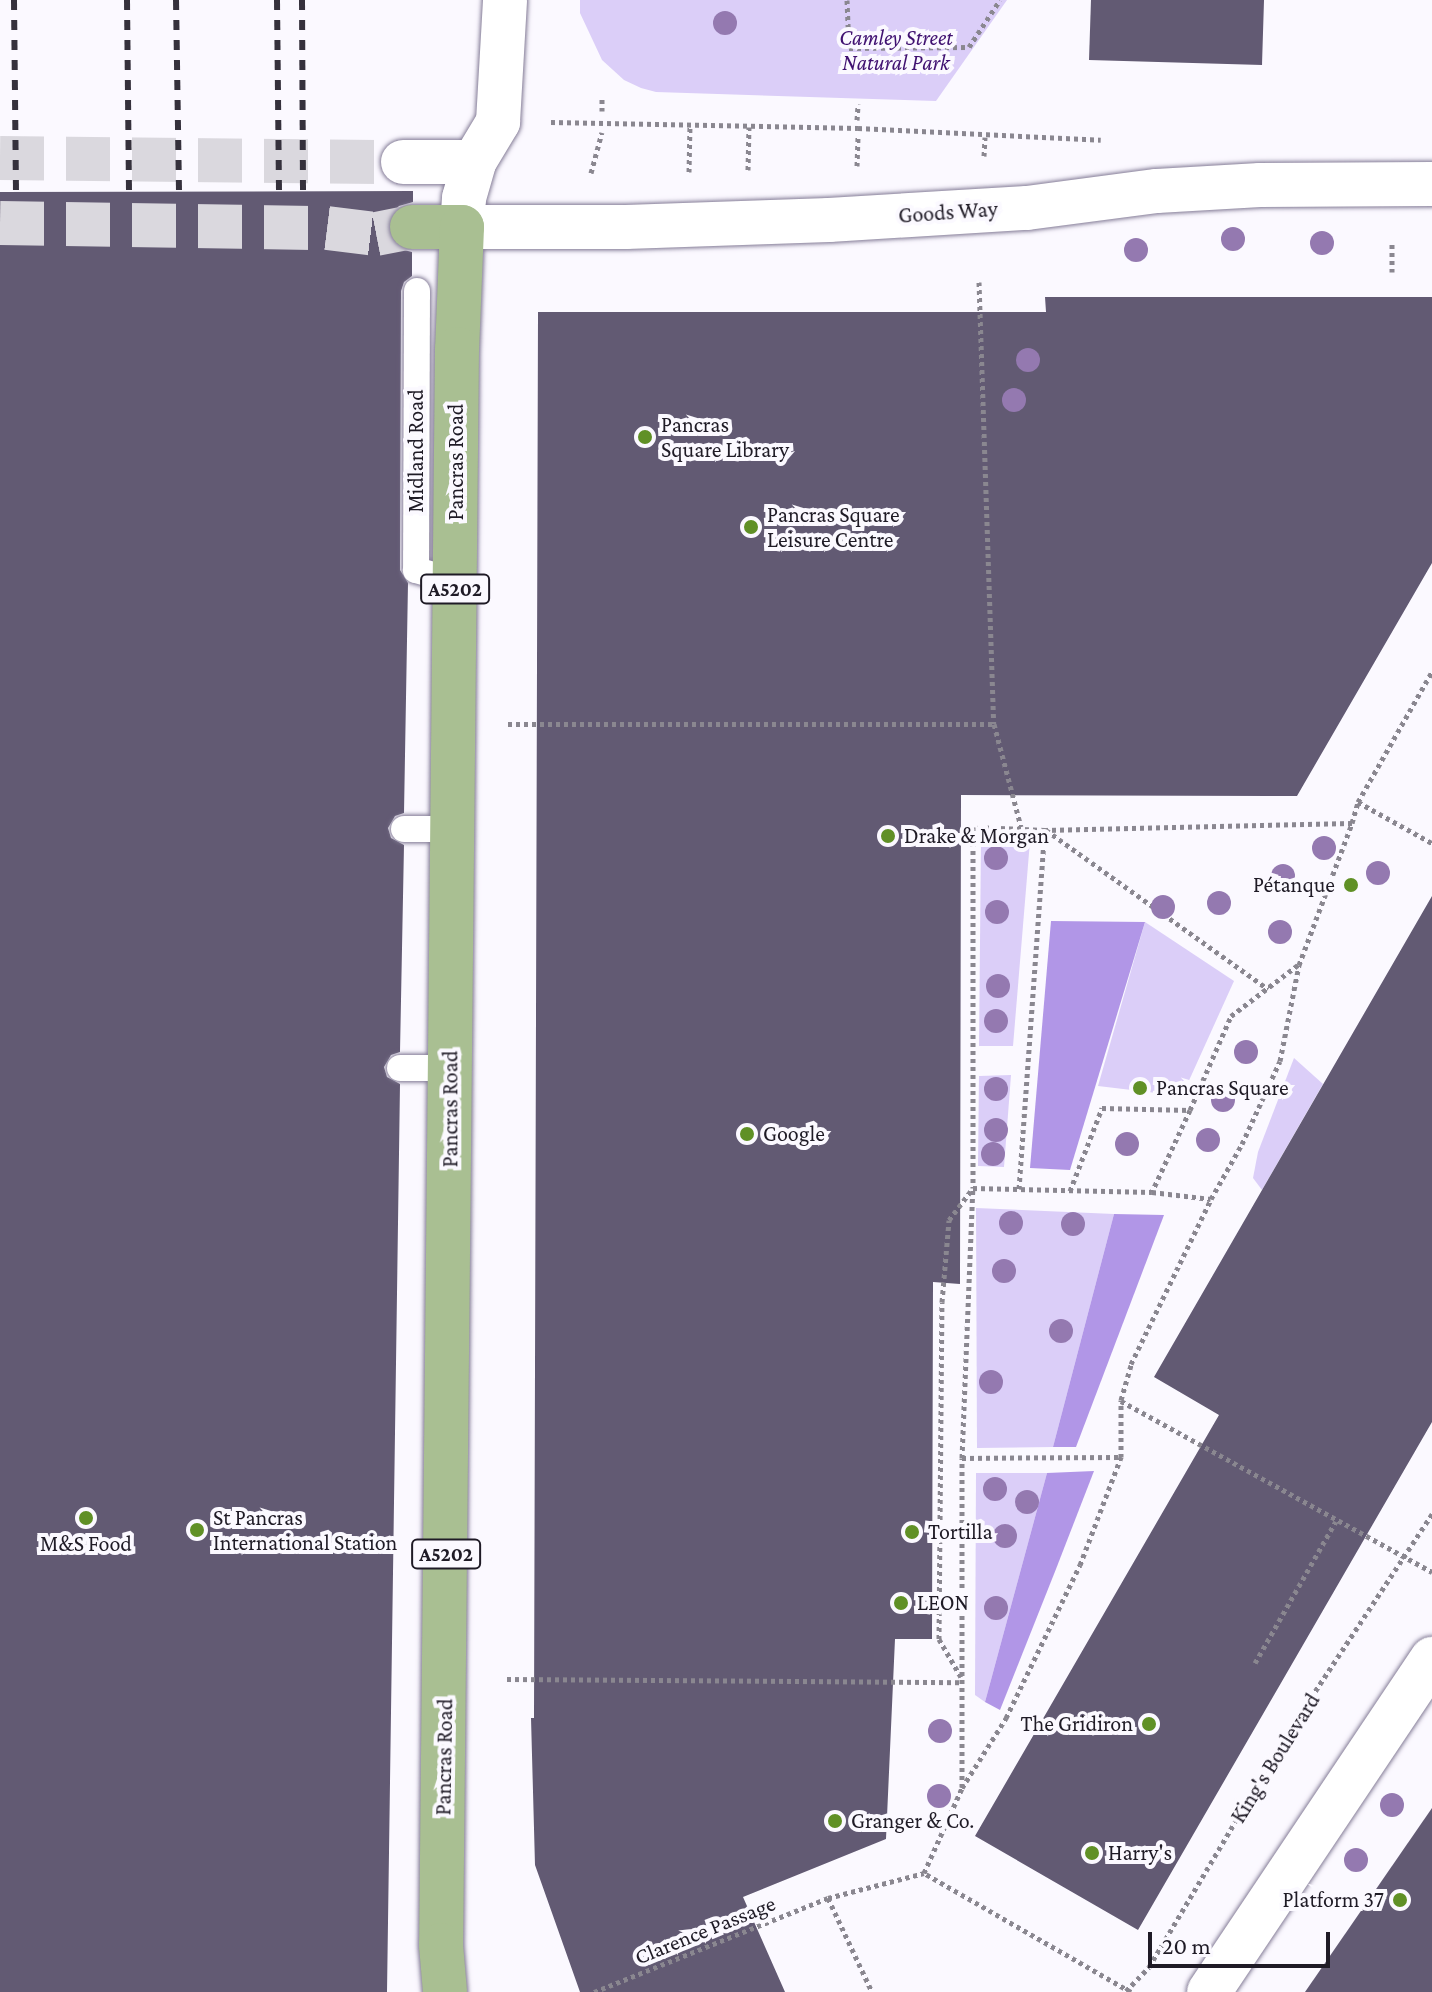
<!DOCTYPE html>
<html>
<head>
<meta charset="utf-8">
<style>
	body { margin:0 }
	#map { position:relative; width:1432px; height:1992px; overflow:hidden; background:#fbf9ff; font-family:"Crimson Pro",serif }
	div>[style] { position:absolute }
	.green>* { inset:0; background:#dbcef8 }
	.water>* { inset:0; background:#b196e7 }
	.building>* { inset:0; background:#625a73 }
	.street-tunnel>* { height:44px; margin-top:-22px; transform-origin:0; background:repeating-linear-gradient(90deg,#dad8de 0 44px,transparent 0 66px) }
	.primary-tunnel>* { height:44px; margin-top:-22px; transform-origin:0; background:repeating-linear-gradient(90deg,#dad8de 0 44px,transparent 0 66px) }
	.path>* { height:5px; margin-top:-2.5px; transform-origin:0; background:repeating-linear-gradient(90deg,#8a8790 0 4px,transparent 0 8px) }
	.roads { filter:drop-shadow(0 0 2px #857d98) drop-shadow(0 0 2px #857d98) }
	.lane>* { height:26px; margin:-13px; padding:0 13px; transform-origin:13px; border-radius:13px; background:#fff }
	.street>* { height:44px; margin:-22px; padding:0 22px; transform-origin:22px; border-radius:22px; background:#fff }
	.secondary>* { height:44px; margin:-22px; padding:0 22px; transform-origin:22px; border-radius:22px; background:#fff }
	.primary>* { height:44px; margin:-22px; padding:0 22px; transform-origin:22px; border-radius:22px; background:#a9bf92 }
	.rail>* { height:6px; margin-top:-3px; transform-origin:0; background:repeating-linear-gradient(90deg,#35313c 0 10px,transparent 0 20px) }
	.trees>* { width:24px; height:24px; margin:-12px; border-radius:50%; background:#9479b0 }
	.dots>* { width:22px; height:22px; translate:-50% -50%; box-sizing:border-box; border:4px solid #fbf9ff; border-radius:50% }
	span { translate:-50% -50%; white-space:nowrap; text-align:center; line-height:1.15; -webkit-text-stroke:8px #fbf9ff; paint-order:stroke }
	.shield-label span { padding:2px 6px; background:#fbf9ff; border:2px solid; border-radius:6px; -webkit-text-stroke-width:0 }
	.shield-label { font-size:20px; color:#1f1b26; font-weight:700 }
	.park-label { font-size:22px; color:#3f1070; font-style:italic }
	.street-label { font-size:22px; color:#1f1b26 }
	.poi-label { font-size:22px; color:#1f1b26 }
	.left { translate:0 -50%; text-align:left }
	.right { translate:-100% -50%; text-align:right }
	.scale { position:absolute; left:1148px; top:1932px; width:182px; height:36px; box-sizing:border-box; border:4px solid #1f1b26; border-top:0; padding-left:10px; font-size:24px; line-height:28px; white-space:nowrap; color:#1f1b26; -webkit-text-stroke:6px #fbf9ff; paint-order:stroke }
</style>
</head>
<body>
<div id="map">
	<div class="green">
		<div style="clip-path:polygon(580px 0,1007px 0,936px 101px,656px 92px,641px 88px,624px 80px,602px 60px,580px 13px)"></div>
		<div style="clip-path:polygon(981px 840px,1030px 841px,1013px 1046px,979px 1046px)"></div>
		<div style="clip-path:polygon(1145px 922px,1234px 981px,1182px 1096px,1098px 1086px)"></div>
		<div style="clip-path:polygon(1294px 1058px,1323px 1084px,1262px 1190px,1253px 1178px,1258px 1152px)"></div>
		<div style="clip-path:polygon(1011px 1075px,1004px 1167px,978px 1166px,979px 1076px)"></div>
		<div style="clip-path:polygon(976px 1208px,1114px 1214px,1053px 1447px,977px 1448px)"></div>
		<div style="clip-path:polygon(976px 1473px,1047px 1473px,985px 1702px,975px 1695px)"></div>
	</div>
	<div class="water">
		<div style="clip-path:polygon(1051px 921px,1145px 922px,1070px 1170px,1030px 1168px)"></div>
		<div style="clip-path:polygon(1114px 1214px,1164px 1215px,1076px 1447px,1053px 1447px)"></div>
		<div style="clip-path:polygon(1094px 1471px,1056px 1569px,1000px 1710px,985px 1702px,1047px 1473px)"></div>
	</div>
	<div class="building">
		<div style="clip-path:polygon(1091px 0,1264px 0,1262px 65px,1089px 60px)"></div>
		<div style="clip-path:polygon(413px 191px,413px 202px,399px 206px,390px 215px,387px 226px,391px 240px,400px 249px,412px 252px,412px 276px,404px 282px,401px 291px,400px 570px,408px 583px,404px 813px,395px 816px,388px 828px,391px 838px,404px 845px,400px 1052px,391px 1055px,384px 1067px,387px 1077px,400px 1084px,387px 1992px,0 1992px,0 192px)"></div>
		<div style="clip-path:polygon(1045px 297px,1432px 297px,1432px 563px,1297px 796px,961px 795px,960px 1284px,933px 1282px,932px 1639px,895px 1639px,886px 1839px,743px 1897px,785px 1992px,580px 1992px,535px 1865px,531px 1718px,534px 1718px,538px 312px,1046px 312px)"></div>
		<div style="clip-path:polygon(1432px 896px,1432px 1422px,1138px 1930px,975px 1836px,1219px 1415px,1154px 1377px)"></div>
		<div style="clip-path:polygon(1432px 1808px,1432px 1992px,1305px 1992px)"></div>
	</div>
	<div class="street-tunnel">
		<div style="left:0;top:158px;width:403px;rotate:0.6deg"></div>
	</div>
	<div class="primary-tunnel">
		<div style="left:0;top:223px;width:327px;rotate:0.9deg"></div>
		<div style="left:327px;top:228px;width:49px;rotate:7deg"></div>
		<div style="left:376px;top:234px;width:37px;rotate:-11deg"></div>
	</div>
	<div class="path">
		<div style="left:847px;top:0;width:48px;rotate:87.6deg"></div>
		<div style="left:849px;top:48px;width:120px;rotate:-0.5deg"></div>
		<div style="left:969px;top:47px;width:56px;rotate:-56.6deg"></div>
		<div style="left:602px;top:111px;width:14px;rotate:-90deg"></div>
		<div style="left:857px;top:120px;width:16px;rotate:-86deg"></div>
		<div style="left:551px;top:122px;width:307px;rotate:1.1deg"></div>
		<div style="left:858px;top:128px;width:243px;rotate:2.8deg"></div>
		<div style="left:984px;top:156px;width:19px;rotate:-87deg"></div>
		<div style="left:857px;top:166px;width:31px;rotate:-88deg"></div>
		<div style="left:748px;top:170px;width:43px;rotate:-88.7deg"></div>
		<div style="left:689px;top:172px;width:47px;rotate:-88.8deg"></div>
		<div style="left:591px;top:173px;width:42px;rotate:-75deg"></div>
		<div style="left:1392px;top:272px;width:30px;rotate:-90deg"></div>
		<div style="left:979px;top:282px;width:442px;rotate:88.1deg"></div>
		<div style="left:994px;top:724px;width:106px;rotate:75.3deg"></div>
		<div style="left:508px;top:724px;width:486px"></div>
		<div style="left:1358px;top:802px;width:85px;rotate:29deg"></div>
		<div style="left:1352px;top:823px;width:22px;rotate:-74deg"></div>
		<div style="left:1358px;top:802px;width:150px;rotate:-60.4deg"></div>
		<div style="left:1046px;top:830px;width:273px;rotate:35.6deg"></div>
		<div style="left:1190px;top:1110px;width:103px;rotate:-66.4deg"></div>
		<div style="left:1231px;top:1016px;width:84px;rotate:-37.3deg"></div>
		<div style="left:1019px;top:1189px;width:360px;rotate:-85.9deg"></div>
		<div style="left:1070px;top:1191px;width:89px;rotate:-68.9deg"></div>
		<div style="left:1102px;top:1108px;width:88px;rotate:1.3deg"></div>
		<div style="left:1190px;top:1110px;width:90px;rotate:114.9deg"></div>
		<div style="left:1121px;top:1401px;width:355px;rotate:28.8deg"></div>
		<div style="left:962px;top:1458px;width:159px;rotate:-0.4deg"></div>
		<div style="left:1255px;top:1663px;width:163px;rotate:-60.3deg"></div>
		<div style="left:961px;top:1677px;width:44px;rotate:-120.1deg"></div>
		<div style="left:939px;top:1639px;width:337px;rotate:-89.5deg"></div>
		<div style="left:942px;top:1302px;width:82px;rotate:-85.1deg"></div>
		<div style="left:949px;top:1220px;width:39px;rotate:-53deg"></div>
		<div style="left:507px;top:1679px;width:455px;rotate:0.4deg"></div>
		<div style="left:962px;top:1787px;width:329px;rotate:-90deg"></div>
		<div style="left:962px;top:1458px;width:270px;rotate:-87.7deg"></div>
		<div style="left:828px;top:1898px;width:104px;rotate:64.9deg"></div>
		<div style="left:1126px;top:1991px;width:33px;rotate:-46deg"></div>
		<div style="left:1149px;top:1967px;width:274px;rotate:-59.3deg"></div>
		<div style="left:1289px;top:1731px;width:260px;rotate:-56.6deg"></div>
		<div style="left:594px;top:1992px;width:252px;rotate:-21.9deg"></div>
		<div style="left:828px;top:1898px;width:99px;rotate:-14.6deg"></div>
		<div style="left:1131px;top:1992px;width:239px;rotate:-150.1deg"></div>
		<div style="left:924px;top:1873px;width:93px;rotate:-65.9deg"></div>
		<div style="left:962px;top:1788px;width:83px;rotate:-57.8deg"></div>
		<div style="left:1006px;top:1718px;width:170px;rotate:-64.2deg"></div>
		<div style="left:1080px;top:1565px;width:116px;rotate:-69.2deg"></div>
		<div style="left:1121px;top:1457px;width:57px;rotate:-90deg"></div>
		<div style="left:1121px;top:1400px;width:37px;rotate:-74deg"></div>
		<div style="left:1131px;top:1364px;width:183px;rotate:-64.1deg"></div>
		<div style="left:1211px;top:1199px;width:63px;rotate:-60.6deg"></div>
		<div style="left:1242px;top:1144px;width:91px;rotate:-65.4deg"></div>
		<div style="left:1280px;top:1061px;width:98px;rotate:-78.8deg"></div>
		<div style="left:1299px;top:965px;width:152px;rotate:-69.5deg"></div>
		<div style="left:1352px;top:823px;width:307px;rotate:178.7deg"></div>
		<div style="left:1045px;top:830px;width:72px;rotate:-177.6deg"></div>
		<div style="left:973px;top:827px;width:361px;rotate:90deg"></div>
		<div style="left:973px;top:1188px;width:179px;rotate:1.3deg"></div>
		<div style="left:1152px;top:1192px;width:59px;rotate:6.8deg"></div>
	</div>
	<div class="roads">
		<div class="lane">
			<div style="left:417px;top:291px;width:279px;rotate:90.2deg"></div>
			<div style="left:416px;top:570px;width:41px;rotate:15.8deg"></div>
			<div style="left:404px;top:829px;width:49px"></div>
			<div style="left:400px;top:1068px;width:51px"></div>
		</div>
		<div class="street">
			<div style="left:403px;top:162px;width:71px"></div>
			<div style="left:462px;top:227px;width:29px;rotate:-86deg"></div>
			<div style="left:464px;top:198px;width:37px;rotate:-74deg"></div>
			<div style="left:474px;top:162px;width:47px;rotate:-59deg"></div>
			<div style="left:498px;top:122px;width:122px;rotate:-86.7deg"></div>
			<div style="left:1209px;top:1992px;width:401px;rotate:-56.2deg"></div>
		</div>
		<div class="secondary">
			<div style="left:462px;top:227px;width:164px"></div>
			<div style="left:626px;top:227px;width:203px;rotate:-2deg"></div>
			<div style="left:829px;top:220px;width:198px;rotate:-3.5deg"></div>
			<div style="left:1027px;top:208px;width:131px;rotate:-7.5deg"></div>
			<div style="left:1157px;top:191px;width:103px;rotate:-3.3deg"></div>
			<div style="left:1260px;top:185px;width:172px;rotate:-0.3deg"></div>
		</div>
		<div class="primary">
			<div style="left:412px;top:227px;width:50px"></div>
			<div style="left:462px;top:227px;width:122px;rotate:92.3deg"></div>
			<div style="left:457px;top:349px;width:1596px;rotate:90.57deg"></div>
			<div style="left:441px;top:1945px;width:47px;rotate:85.1deg"></div>
		</div>
	</div>
	<div class="rail">
		<div style="left:14px;top:0;width:192px;rotate:89.4deg"></div>
		<div style="left:127px;top:0;width:191px;rotate:89.4deg"></div>
		<div style="left:176px;top:0;width:191px;rotate:89.1deg"></div>
		<div style="left:277px;top:0;width:191px;rotate:89.4deg"></div>
		<div style="left:302px;top:0;width:191px;rotate:89.7deg"></div>
	</div>
	<div class="trees">
		<div style="left:725px;top:23px"></div>
		<div style="left:1233px;top:239px"></div>
		<div style="left:1322px;top:243px"></div>
		<div style="left:1136px;top:250px"></div>
		<div style="left:1028px;top:360px"></div>
		<div style="left:1014px;top:400px"></div>
		<div style="left:1324px;top:848px"></div>
		<div style="left:996px;top:858px"></div>
		<div style="left:1378px;top:873px"></div>
		<div style="left:1283px;top:876px"></div>
		<div style="left:1219px;top:903px"></div>
		<div style="left:1163px;top:907px"></div>
		<div style="left:997px;top:912px"></div>
		<div style="left:1280px;top:932px"></div>
		<div style="left:998px;top:986px"></div>
		<div style="left:996px;top:1021px"></div>
		<div style="left:1246px;top:1052px"></div>
		<div style="left:996px;top:1089px"></div>
		<div style="left:1223px;top:1100px"></div>
		<div style="left:996px;top:1130px"></div>
		<div style="left:1208px;top:1140px"></div>
		<div style="left:1127px;top:1144px"></div>
		<div style="left:993px;top:1154px"></div>
		<div style="left:1011px;top:1223px"></div>
		<div style="left:1073px;top:1224px"></div>
		<div style="left:1004px;top:1271px"></div>
		<div style="left:1061px;top:1331px"></div>
		<div style="left:991px;top:1382px"></div>
		<div style="left:995px;top:1489px"></div>
		<div style="left:1027px;top:1502px"></div>
		<div style="left:1005px;top:1536px"></div>
		<div style="left:996px;top:1608px"></div>
		<div style="left:940px;top:1731px"></div>
		<div style="left:939px;top:1796px"></div>
		<div style="left:1392px;top:1805px"></div>
		<div style="left:1356px;top:1860px"></div>
	</div>
	<div class="dots">
		<div style="left:645px;top:437px;background:#609026"></div>
		<div style="left:751px;top:527px;background:#609026"></div>
		<div style="left:888px;top:836px;background:#609026"></div>
		<div style="left:1351px;top:885px;background:#609026"></div>
		<div style="left:1140px;top:1088px;background:#609026"></div>
		<div style="left:747px;top:1134px;background:#609026"></div>
		<div style="left:86px;top:1518px;background:#609026"></div>
		<div style="left:197px;top:1530px;background:#609026"></div>
		<div style="left:912px;top:1532px;background:#609026"></div>
		<div style="left:901px;top:1603px;background:#609026"></div>
		<div style="left:1149px;top:1724px;background:#609026"></div>
		<div style="left:835px;top:1821px;background:#609026"></div>
		<div style="left:1092px;top:1853px;background:#609026"></div>
		<div style="left:1400px;top:1900px;background:#609026"></div>
	</div>
	<div class="shield-label">
		<span style="left:455px;top:589px">A5202</span>
		<span style="left:446px;top:1554px">A5202</span>
	</div>
	<div class="park-label">
		<span style="left:896px;top:50px">Camley Street<br>Natural Park</span>
	</div>
	<div class="street-label">
		<span style="left:948px;top:212px;rotate:-4deg">Goods Way</span>
		<span style="left:416px;top:451px;rotate:-90deg">Midland Road</span>
		<span style="left:456px;top:462px;rotate:-90deg">Pancras Road</span>
		<span style="left:450px;top:1109px;rotate:-90deg">Pancras Road</span>
		<span style="left:444px;top:1757px;rotate:-89deg">Pancras Road</span>
		<span style="left:1275px;top:1758px;rotate:-58deg">King's Boulevard</span>
		<span style="left:705px;top:1930px;rotate:-22deg">Clarence Passage</span>
	</div>
	<div class="poi-label">
		<span class="left" style="left:661px;top:437px">Pancras<br>Square Library</span>
		<span class="left" style="left:767px;top:527px">Pancras Square<br>Leisure Centre</span>
		<span class="left" style="left:904px;top:836px">Drake &amp; Morgan</span>
		<span class="right" style="left:1335px;top:885px">Pétanque</span>
		<span class="left" style="left:1156px;top:1088px">Pancras Square</span>
		<span class="left" style="left:763px;top:1134px">Google</span>
		<span class="left" style="left:213px;top:1530px">St Pancras<br>International Station</span>
		<span class="left" style="left:928px;top:1532px">Tortilla</span>
		<span style="left:86px;top:1544px">M&amp;S Food</span>
		<span class="left" style="left:917px;top:1603px">LEON</span>
		<span class="right" style="left:1133px;top:1724px">The Gridiron</span>
		<span class="left" style="left:851px;top:1821px">Granger &amp; Co.</span>
		<span class="left" style="left:1108px;top:1853px">Harry's</span>
		<span class="right" style="left:1384px;top:1900px">Platform 37</span>
	</div>
	<div class="scale">20 m</div>
</div>
</body>
</html>
